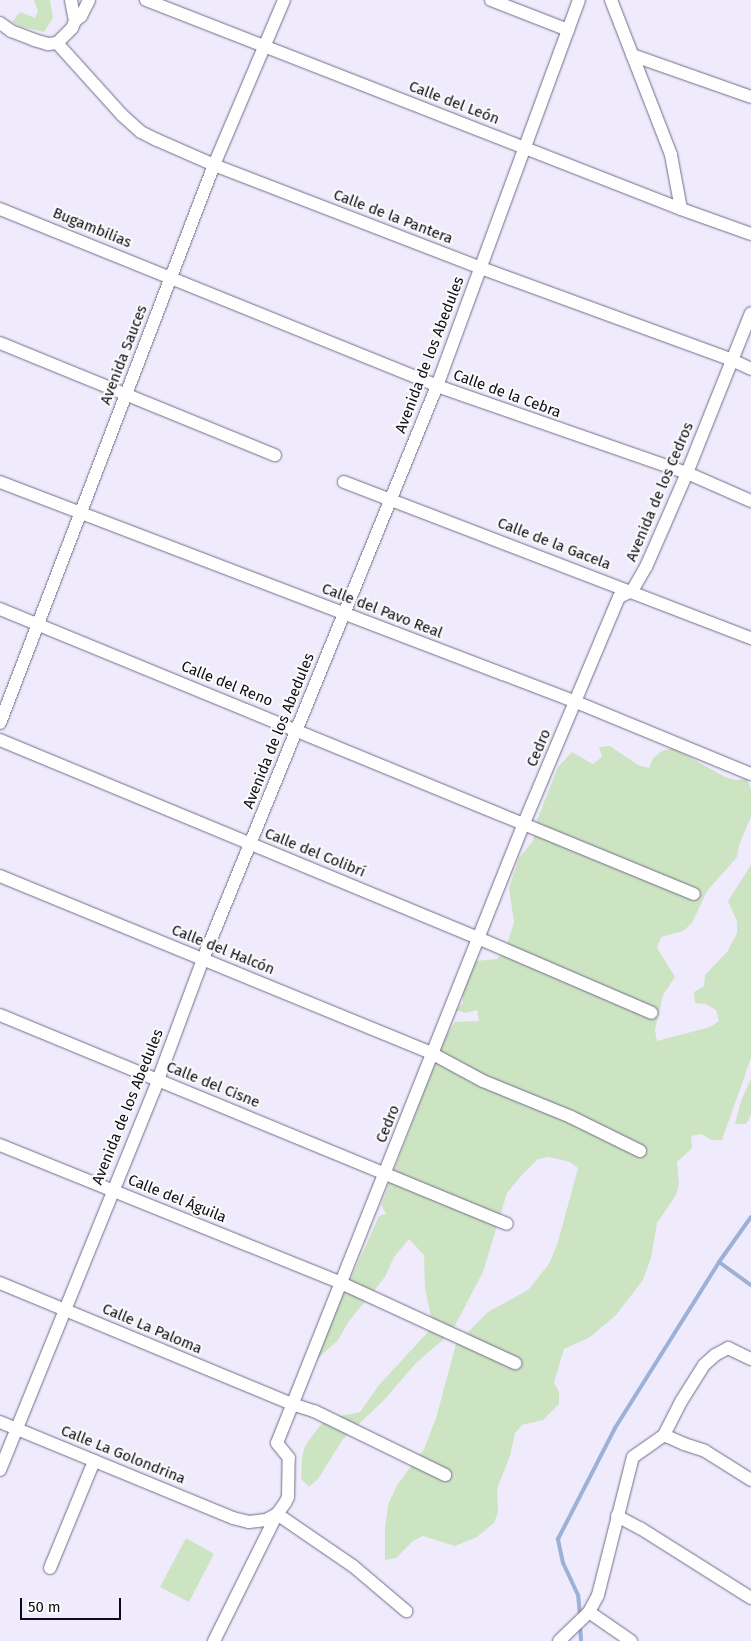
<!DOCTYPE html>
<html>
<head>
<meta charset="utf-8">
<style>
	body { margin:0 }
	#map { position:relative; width:751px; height:1641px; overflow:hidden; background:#efebfd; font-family:"Fira Sans",sans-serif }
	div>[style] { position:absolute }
	.green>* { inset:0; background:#cce4c2 }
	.stream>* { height:4px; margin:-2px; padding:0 2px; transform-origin:2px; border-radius:2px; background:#9cb1d8 }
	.roads { filter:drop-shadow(0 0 1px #726c85) drop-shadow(0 0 1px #726c85) }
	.street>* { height:12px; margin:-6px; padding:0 6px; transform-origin:6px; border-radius:6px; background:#fff }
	span { translate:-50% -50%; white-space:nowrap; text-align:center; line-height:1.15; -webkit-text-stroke:4px #fbfbfb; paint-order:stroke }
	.street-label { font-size:15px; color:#0e0b14 }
	.scale { position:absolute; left:20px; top:1598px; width:101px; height:22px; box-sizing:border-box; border:2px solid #0e0b14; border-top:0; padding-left:6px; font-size:15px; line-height:18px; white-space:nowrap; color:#0e0b14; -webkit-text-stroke:4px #fbfbfb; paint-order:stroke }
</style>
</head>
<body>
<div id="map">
	<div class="green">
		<div style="clip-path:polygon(34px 0,50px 0,53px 18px,44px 32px,22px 27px,12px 22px,20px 12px,35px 18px,38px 11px)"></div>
		<div style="clip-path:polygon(610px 746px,638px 765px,649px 768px,653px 758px,662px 751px,673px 748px,725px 777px,736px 780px,747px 779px,751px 789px,751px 817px,739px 845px,737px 857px,707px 891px,692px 923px,683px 931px,661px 937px,657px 948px,675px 977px,663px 995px,655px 1030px,657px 1041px,710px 1027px,719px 1021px,716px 1010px,706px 1004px,695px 1003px,694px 992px,704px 986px,705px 975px,727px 952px,737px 933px,737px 922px,728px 901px,751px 865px,751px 1058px,722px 1140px,711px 1140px,702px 1134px,691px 1136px,692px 1148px,677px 1162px,679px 1184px,676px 1195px,657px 1223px,651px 1258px,643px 1280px,616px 1315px,590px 1337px,564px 1349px,554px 1382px,559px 1392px,559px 1404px,543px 1420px,522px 1425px,515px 1433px,510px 1456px,497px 1489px,498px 1512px,494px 1523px,477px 1537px,455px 1546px,423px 1536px,413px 1541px,396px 1558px,385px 1560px,385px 1528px,388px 1505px,397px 1485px,424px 1449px,436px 1418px,456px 1344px,488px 1312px,528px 1290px,549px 1264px,558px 1242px,578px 1168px,570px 1162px,549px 1157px,538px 1159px,521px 1176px,507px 1193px,483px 1272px,451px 1333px,416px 1363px,384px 1400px,343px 1439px,318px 1479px,309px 1487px,301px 1479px,302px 1457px,305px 1446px,318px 1428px,327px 1419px,360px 1412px,379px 1385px,428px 1332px,432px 1321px,425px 1288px,424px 1255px,409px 1239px,394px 1257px,385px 1277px,349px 1321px,338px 1340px,313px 1363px,379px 1216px,386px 1214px,381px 1205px,444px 1039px,455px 1022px,479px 1021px,477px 1010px,466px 1013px,456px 1010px,463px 1003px,462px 991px,475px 961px,497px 959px,505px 951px,514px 922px,509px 888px,519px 858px,533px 841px,537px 820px,558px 767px,572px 752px,593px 764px,602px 757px,599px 747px)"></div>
		<div style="clip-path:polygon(751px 1078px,751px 1115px,746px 1124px,735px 1124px,740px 1104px)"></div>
		<div style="clip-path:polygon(186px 1538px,214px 1554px,189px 1602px,160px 1587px)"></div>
	</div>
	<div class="stream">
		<div style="left:719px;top:1262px;width:39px;rotate:36deg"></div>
		<div style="left:580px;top:1616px;width:21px;rotate:-95deg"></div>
		<div style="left:578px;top:1595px;width:35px;rotate:-115deg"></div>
		<div style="left:563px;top:1563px;width:25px;rotate:-102deg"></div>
		<div style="left:558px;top:1539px;width:125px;rotate:-62.8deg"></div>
		<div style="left:615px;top:1428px;width:196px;rotate:-57.9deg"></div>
		<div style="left:719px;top:1262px;width:55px;rotate:-54.6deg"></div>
		<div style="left:580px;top:1626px;width:15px;rotate:86deg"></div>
	</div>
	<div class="roads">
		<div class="street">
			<div style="left:146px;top:0;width:574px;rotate:21.34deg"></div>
			<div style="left:681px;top:209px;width:74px;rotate:19.7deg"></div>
			<div style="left:491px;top:0;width:83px;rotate:21.3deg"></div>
			<div style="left:611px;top:0;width:166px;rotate:68.8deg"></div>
			<div style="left:671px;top:155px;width:55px;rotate:79.5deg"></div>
			<div style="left:75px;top:21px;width:8px;rotate:-40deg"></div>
			<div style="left:81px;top:16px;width:18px;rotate:-63deg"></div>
			<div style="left:0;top:23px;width:14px;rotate:36deg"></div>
			<div style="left:11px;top:31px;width:25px;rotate:21deg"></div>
			<div style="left:34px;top:40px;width:15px;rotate:16deg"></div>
			<div style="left:48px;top:44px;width:9px;rotate:-6deg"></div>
			<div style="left:57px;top:43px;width:97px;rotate:47.9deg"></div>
			<div style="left:122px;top:115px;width:25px;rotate:42deg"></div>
			<div style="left:141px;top:132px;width:18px;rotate:27deg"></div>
			<div style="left:157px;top:140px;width:62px;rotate:23.7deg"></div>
			<div style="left:214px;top:165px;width:286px;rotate:21.1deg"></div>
			<div style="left:481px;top:268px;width:267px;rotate:20.1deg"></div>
			<div style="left:732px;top:360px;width:21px;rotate:25deg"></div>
			<div style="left:57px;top:43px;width:21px;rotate:-45deg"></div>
			<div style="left:72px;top:28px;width:8px;rotate:-67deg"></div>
			<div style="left:75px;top:21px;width:21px;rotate:-101deg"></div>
			<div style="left:632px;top:55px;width:126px;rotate:19.4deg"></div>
			<div style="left:0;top:209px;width:471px;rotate:22deg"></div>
			<div style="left:437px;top:386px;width:265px;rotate:19.2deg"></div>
			<div style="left:687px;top:473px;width:70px;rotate:23.6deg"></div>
			<div style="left:0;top:343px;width:297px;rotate:22.2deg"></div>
			<div style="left:0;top:482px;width:617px;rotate:20.9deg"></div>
			<div style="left:576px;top:702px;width:189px;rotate:22.4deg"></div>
			<div style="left:344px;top:482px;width:436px;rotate:21deg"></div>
			<div style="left:0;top:609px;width:750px;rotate:22.33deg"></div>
			<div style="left:0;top:723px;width:598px;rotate:-69.02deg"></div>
			<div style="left:214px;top:165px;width:179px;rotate:-67deg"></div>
			<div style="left:0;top:740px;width:517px;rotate:22.5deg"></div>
			<div style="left:478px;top:938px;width:189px;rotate:23.3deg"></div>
			<div style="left:0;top:876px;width:468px;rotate:22.3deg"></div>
			<div style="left:433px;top:1054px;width:57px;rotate:28.4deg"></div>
			<div style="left:483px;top:1081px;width:95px;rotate:22.2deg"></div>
			<div style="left:571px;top:1117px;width:77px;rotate:26.2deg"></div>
			<div style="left:0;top:1015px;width:548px;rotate:22.4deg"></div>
			<div style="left:0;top:1145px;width:368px;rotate:22deg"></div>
			<div style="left:341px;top:1283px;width:192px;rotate:24.7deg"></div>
			<div style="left:0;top:1283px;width:316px;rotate:22.5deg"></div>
			<div style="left:292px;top:1404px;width:23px;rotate:18deg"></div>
			<div style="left:314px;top:1411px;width:146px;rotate:26deg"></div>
			<div style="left:0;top:1422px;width:252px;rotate:22.4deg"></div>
			<div style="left:233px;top:1518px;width:16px;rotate:14deg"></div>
			<div style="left:249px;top:1522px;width:17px;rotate:-7deg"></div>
			<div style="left:266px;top:1520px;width:13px;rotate:-29deg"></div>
			<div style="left:277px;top:1514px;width:14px;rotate:-54deg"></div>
			<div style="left:285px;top:1503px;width:7px;rotate:-63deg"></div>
			<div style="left:288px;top:1497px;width:39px;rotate:-89deg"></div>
			<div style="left:289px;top:1458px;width:19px;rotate:-129deg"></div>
			<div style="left:277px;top:1443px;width:667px;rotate:-68.28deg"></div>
			<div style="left:524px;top:823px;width:245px;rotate:-67.2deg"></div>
			<div style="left:619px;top:597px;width:14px;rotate:-25deg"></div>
			<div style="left:632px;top:591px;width:28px;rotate:-60deg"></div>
			<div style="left:646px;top:567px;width:103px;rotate:-66.4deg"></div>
			<div style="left:687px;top:473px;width:172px;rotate:-68.2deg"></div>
			<div style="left:664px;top:1435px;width:22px;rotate:24deg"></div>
			<div style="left:684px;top:1444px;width:22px;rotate:18deg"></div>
			<div style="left:705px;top:1451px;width:54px;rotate:32.2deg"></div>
			<div style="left:0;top:1470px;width:421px;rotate:-67.9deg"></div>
			<div style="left:158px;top:1080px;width:129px;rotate:-69.6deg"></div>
			<div style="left:203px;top:959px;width:619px;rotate:-67.79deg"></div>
			<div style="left:437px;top:386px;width:411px;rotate:-69.8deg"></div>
			<div style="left:617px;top:1516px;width:26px;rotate:28deg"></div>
			<div style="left:640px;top:1528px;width:131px;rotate:32.2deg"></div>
			<div style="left:50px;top:1568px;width:116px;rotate:-67.6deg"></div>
			<div style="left:589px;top:1612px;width:51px;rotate:34.6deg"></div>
			<div style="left:214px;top:1641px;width:142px;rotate:-63.6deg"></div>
			<div style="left:277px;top:1514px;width:92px;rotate:34.4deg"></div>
			<div style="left:353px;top:1566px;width:70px;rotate:40.3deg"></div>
			<div style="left:559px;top:1641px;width:42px;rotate:-44deg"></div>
			<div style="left:589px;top:1612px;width:19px;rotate:-62deg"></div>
			<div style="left:598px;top:1595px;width:142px;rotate:-75.8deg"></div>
			<div style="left:633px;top:1457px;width:38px;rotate:-35deg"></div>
			<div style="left:664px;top:1435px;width:39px;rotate:-63deg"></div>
			<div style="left:682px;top:1400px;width:41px;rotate:-57.8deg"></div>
			<div style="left:704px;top:1365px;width:15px;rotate:-42deg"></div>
			<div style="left:715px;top:1355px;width:15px;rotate:-28deg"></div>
			<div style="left:728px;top:1348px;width:25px;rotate:26deg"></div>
		</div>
	</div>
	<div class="street-label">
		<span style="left:454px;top:103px;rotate:21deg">Calle del León</span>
		<span style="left:393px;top:217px;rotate:21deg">Calle de la Pantera</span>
		<span style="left:92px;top:228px;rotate:22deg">Bugambilias</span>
		<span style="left:124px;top:355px;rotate:-69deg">Avenida Sauces</span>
		<span style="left:430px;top:355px;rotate:-69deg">Avenida de los Abedules</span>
		<span style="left:507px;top:394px;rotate:20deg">Calle de la Cebra</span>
		<span style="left:660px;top:492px;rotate:-67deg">Avenida de los Cedros</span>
		<span style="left:554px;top:544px;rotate:21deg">Calle de la Gacela</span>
		<span style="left:382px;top:611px;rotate:21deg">Calle del Pavo Real</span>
		<span style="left:227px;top:684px;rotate:22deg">Calle del Reno</span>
		<span style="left:279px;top:731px;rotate:-68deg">Avenida de los Abedules</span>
		<span style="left:539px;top:748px;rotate:-67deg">Cedro</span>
		<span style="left:315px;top:853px;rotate:22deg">Calle del Colibrí</span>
		<span style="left:223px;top:950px;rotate:22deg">Calle del Halcón</span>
		<span style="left:213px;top:1085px;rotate:22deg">Calle del Cisne</span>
		<span style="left:128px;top:1107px;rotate:-68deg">Avenida de los Abedules</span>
		<span style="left:388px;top:1124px;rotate:-68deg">Cedro</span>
		<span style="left:177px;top:1199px;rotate:22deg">Calle del Águila</span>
		<span style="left:152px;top:1329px;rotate:23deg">Calle La Paloma</span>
		<span style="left:123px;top:1455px;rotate:22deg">Calle La Golondrina</span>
	</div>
	<div class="scale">50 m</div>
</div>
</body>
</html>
